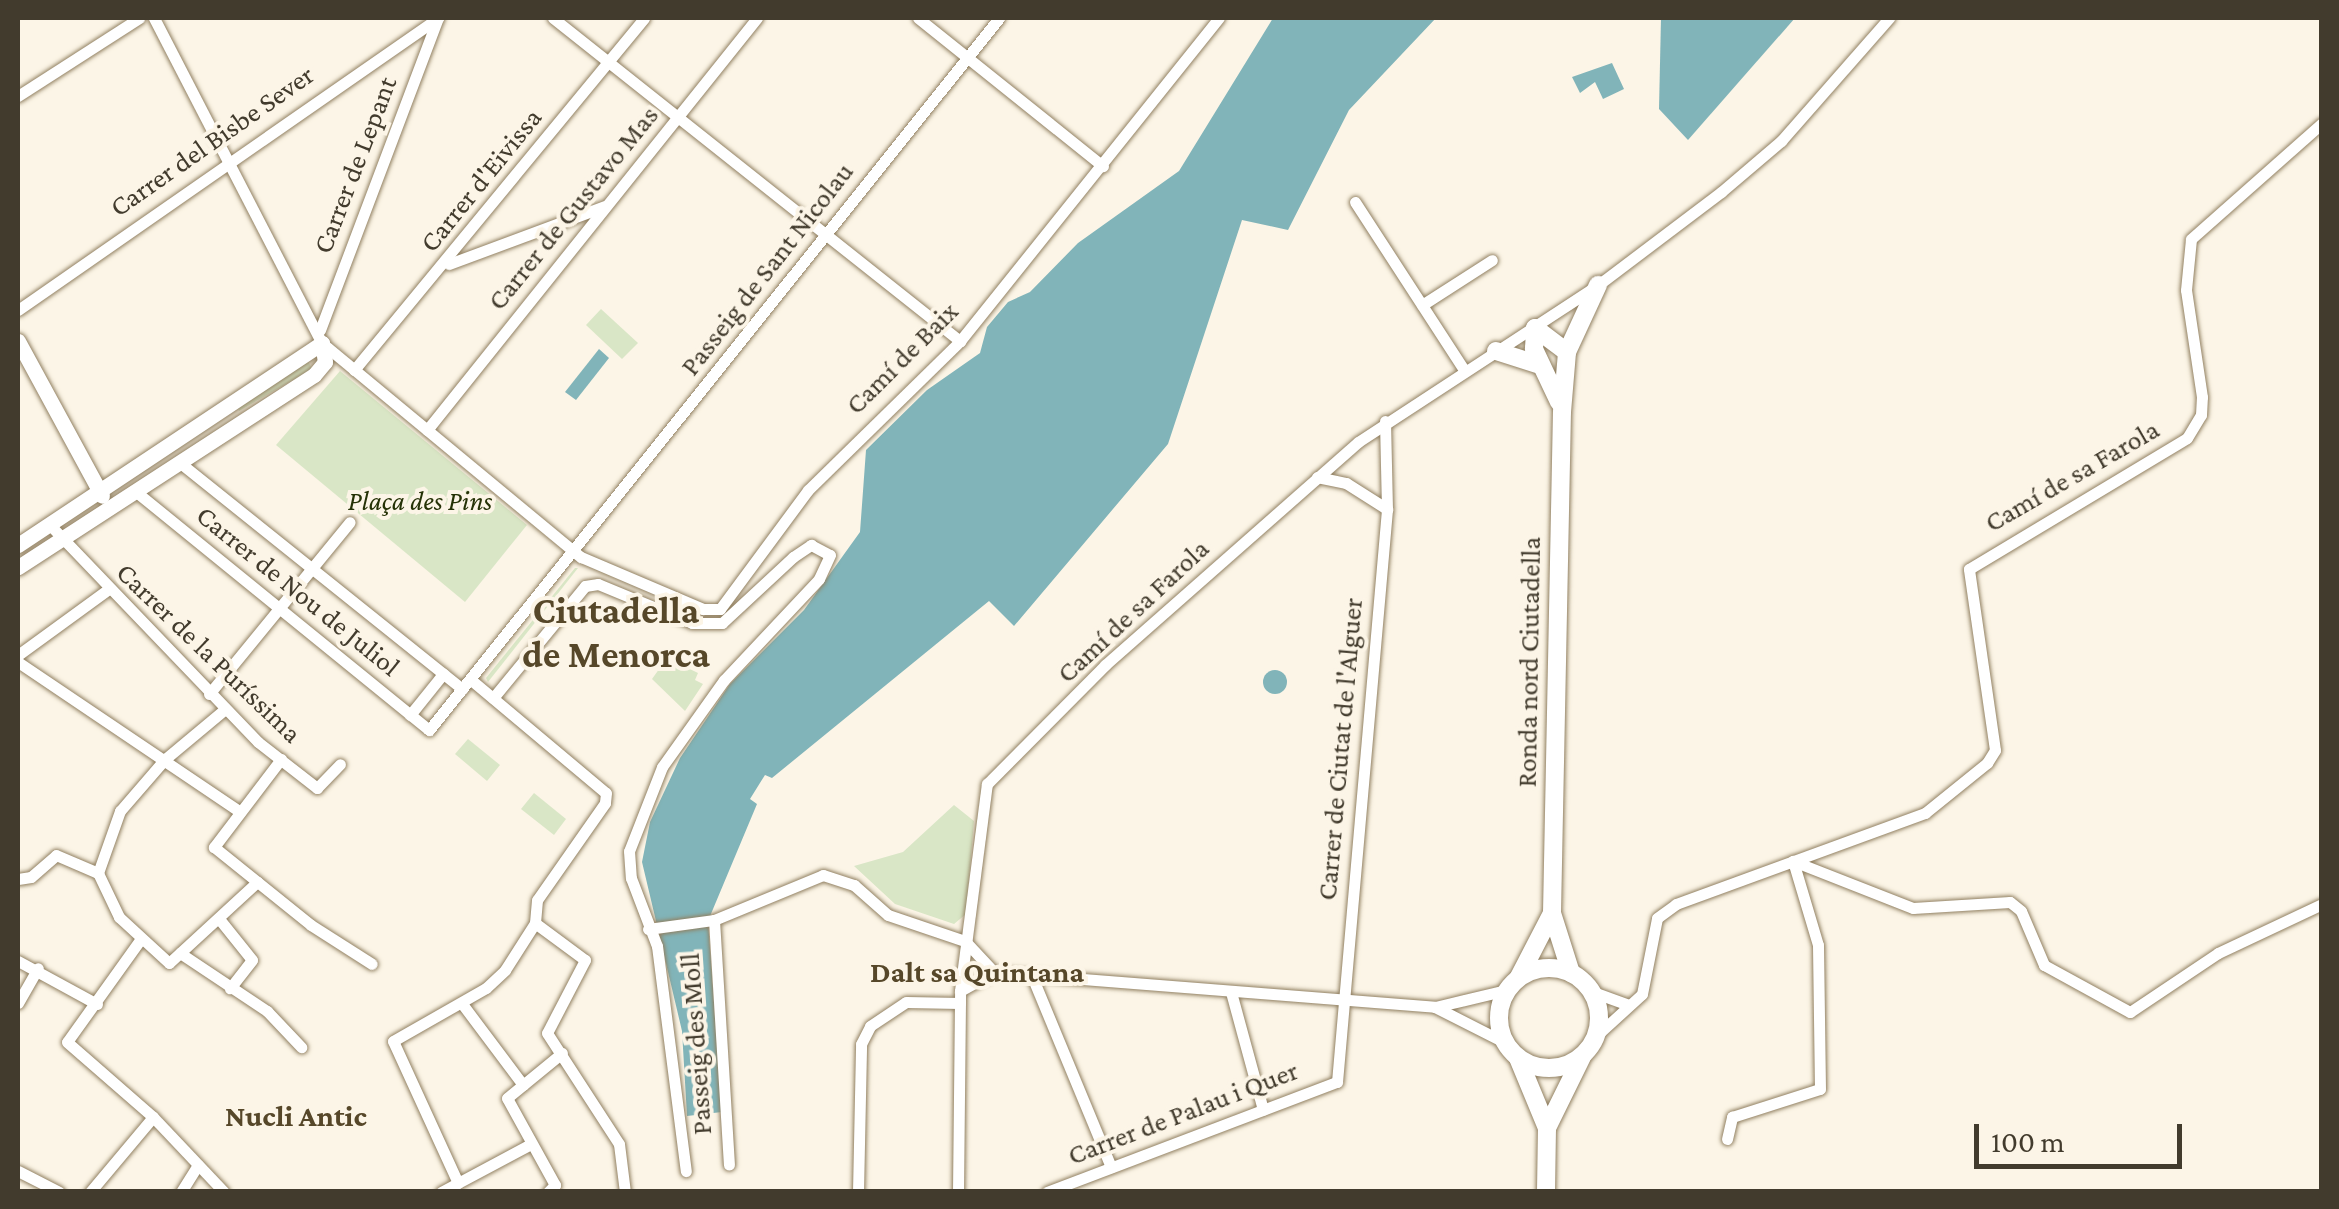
<!DOCTYPE html>
<html>
<head>
<meta charset="utf-8">
<style>
	body { margin:0 }
	#map { position:relative; width:2339px; height:1209px; overflow:hidden; background:#fcf5e7; font-family:"Crimson Pro",serif }
	div>[style] { position:absolute }
	.green>* { inset:0; background:#d9e6c6 }
	.water>* { inset:0; background:#81b4b9 }
	.round { border-radius:50% }
	.roads { filter:drop-shadow(0 0 2px #918061) drop-shadow(0 0 2px #918061) }
	.street>* { height:11px; margin:-5.5px; padding:0 5.5px; transform-origin:5.5px; border-radius:5.5px; background:#fff }
	.secondary>* { height:15px; margin:-7.5px; padding:0 7.5px; transform-origin:7.5px; border-radius:7.5px; background:#fff }
	.primary>* { height:18px; margin:-9px; padding:0 9px; transform-origin:9px; border-radius:9px; background:#fff }
	.primary>.ring { margin:-9px; padding:0; box-sizing:content-box; background:none; border:18px solid #fff; border-radius:50% }
	span { translate:-50% -50%; white-space:nowrap; text-align:center; line-height:1.15; -webkit-text-stroke:8px #fcf5e7; paint-order:stroke }
	.street-label { font-size:28px; color:#423b2d }
	.park-label { font-size:28px; color:#253206; font-style:italic }
	.neighbourhood-label { font-size:30px; color:#564729; font-weight:700 }
	.district-label { font-size:38px; color:#564729; font-weight:700 }
	.frame { position:absolute; inset:0; border:20px solid #423b2d; pointer-events:none }
	.scale { position:absolute; left:1974px; top:1124px; width:208px; height:45px; box-sizing:border-box; border:5px solid #423b2d; border-top:0; padding-left:12px; font-size:30px; line-height:35px; white-space:nowrap; color:#423b2d; -webkit-text-stroke:8px #fcf5e7; paint-order:stroke }
</style>
</head>
<body>
<div id="map">
	<div class="green">
		<div style="clip-path:polygon(601px 309px,638px 343px,622px 359px,586px 325px)"></div>
		<div style="clip-path:polygon(308px 361px,312px 369px,239px 411px,238px 407px)"></div>
		<div style="clip-path:polygon(340px 371px,527px 525px,465px 602px,276px 445px)"></div>
		<div style="clip-path:polygon(575px 568px,578px 568px,488px 682px,486px 678px)"></div>
		<div style="clip-path:polygon(667px 658px,698px 673px,695px 680px,703px 684px,685px 711px,652px 679px)"></div>
		<div style="clip-path:polygon(468px 739px,500px 765px,487px 781px,455px 754px)"></div>
		<div style="clip-path:polygon(534px 793px,566px 819px,554px 835px,521px 809px)"></div>
		<div style="clip-path:polygon(954px 805px,974px 821px,966px 914px,954px 924px,895px 904px,854px 866px,903px 852px)"></div>
	</div>
	<div class="water">
		<div style="clip-path:polygon(1273px 18px,1436px 18px,1349px 110px,1288px 230px,1242px 220px,1168px 444px,1014px 626px,989px 601px,772px 778px,765px 775px,750px 799px,757px 804px,708px 921px,722px 1112px,687px 1116px,682px 1031px,642px 862px,650px 822px,680px 758px,730px 684px,804px 610px,860px 532px,866px 450px,927px 390px,980px 353px,987px 327px,1008px 302px,1030px 292px,1078px 243px,1179px 171px)"></div>
		<div style="clip-path:polygon(1661px 18px,1795px 18px,1688px 140px,1659px 109px)"></div>
		<div style="clip-path:polygon(1612px 63px,1624px 89px,1603px 99px,1595px 82px,1580px 93px,1572px 77px)"></div>
		<div style="clip-path:polygon(599px 349px,609px 358px,576px 400px,565px 392px)"></div>
		<div class="round" style="left:1263px;top:670px;width:24px;height:24px"></div>
	</div>
	<div class="roads">
		<div class="street">
			<div style="left:154px;top:18px;width:366px;rotate:62.7deg"></div>
			<div style="left:322px;top:343px;width:336px;rotate:39.6deg"></div>
			<div style="left:581px;top:557px;width:133px;rotate:23.1deg"></div>
			<div style="left:703px;top:609px;width:17px"></div>
			<div style="left:720px;top:609px;width:148px;rotate:-53.5deg"></div>
			<div style="left:808px;top:490px;width:213px;rotate:-44.4deg"></div>
			<div style="left:960px;top:341px;width:414px;rotate:-51.3deg"></div>
			<div style="left:553px;top:18px;width:520px;rotate:38.44deg"></div>
			<div style="left:918px;top:18px;width:237px;rotate:38.7deg"></div>
			<div style="left:18px;top:96px;width:144px;rotate:-32.8deg"></div>
			<div style="left:1355px;top:202px;width:200px;rotate:57deg"></div>
			<div style="left:449px;top:264px;width:166px;rotate:-20.4deg"></div>
			<div style="left:1422px;top:305px;width:83px;rotate:-32.7deg"></div>
			<div style="left:18px;top:310px;width:512px;rotate:-34.81deg"></div>
			<div style="left:320px;top:330px;width:334px;rotate:-69.3deg"></div>
			<div style="left:354px;top:370px;width:456px;rotate:-50.5deg"></div>
			<div style="left:427px;top:430px;width:528px;rotate:-51.31deg"></div>
			<div style="left:179px;top:462px;width:363px;rotate:38.7deg"></div>
			<div style="left:1317px;top:477px;width:30px;rotate:12deg"></div>
			<div style="left:1346px;top:483px;width:49px;rotate:32.4deg"></div>
			<div style="left:135px;top:491px;width:379px;rotate:39.1deg"></div>
			<div style="left:429px;top:730px;width:912px;rotate:-51.32deg"></div>
			<div style="left:49px;top:524px;width:302px;rotate:46.2deg"></div>
			<div style="left:258px;top:742px;width:75px;rotate:37.9deg"></div>
			<div style="left:317px;top:788px;width:33px;rotate:-46deg"></div>
			<div style="left:18px;top:655px;width:110px;rotate:-36.1deg"></div>
			<div style="left:18px;top:662px;width:268px;rotate:34deg"></div>
			<div style="left:470px;top:679px;width:177px;rotate:40deg"></div>
			<div style="left:606px;top:793px;width:10px;rotate:96deg"></div>
			<div style="left:605px;top:803px;width:118px;rotate:125deg"></div>
			<div style="left:537px;top:900px;width:23px;rotate:95deg"></div>
			<div style="left:535px;top:923px;width:62px;rotate:36.5deg"></div>
			<div style="left:585px;top:960px;width:82px;rotate:117.5deg"></div>
			<div style="left:547px;top:1033px;width:132px;rotate:57deg"></div>
			<div style="left:619px;top:1144px;width:48px;rotate:82.9deg"></div>
			<div style="left:209px;top:694px;width:222px;rotate:-50.7deg"></div>
			<div style="left:493px;top:698px;width:145px;rotate:-50.6deg"></div>
			<div style="left:585px;top:586px;width:13px;rotate:-9deg"></div>
			<div style="left:598px;top:584px;width:102px;rotate:22.5deg"></div>
			<div style="left:692px;top:623px;width:30px"></div>
			<div style="left:722px;top:623px;width:97px;rotate:-42.9deg"></div>
			<div style="left:793px;top:557px;width:22px;rotate:-34deg"></div>
			<div style="left:811px;top:545px;width:21px;rotate:28deg"></div>
			<div style="left:830px;top:555px;width:26px;rotate:115deg"></div>
			<div style="left:819px;top:579px;width:139px;rotate:133.2deg"></div>
			<div style="left:724px;top:680px;width:107px;rotate:125.5deg"></div>
			<div style="left:662px;top:767px;width:90px;rotate:111.4deg"></div>
			<div style="left:629px;top:851px;width:27px;rotate:86deg"></div>
			<div style="left:631px;top:878px;width:73px;rotate:69.1deg"></div>
			<div style="left:657px;top:946px;width:227px;rotate:82.7deg"></div>
			<div style="left:410px;top:715px;width:53px;rotate:-51.2deg"></div>
			<div style="left:281px;top:759px;width:111px;rotate:127.3deg"></div>
			<div style="left:214px;top:847px;width:124px;rotate:38.8deg"></div>
			<div style="left:311px;top:925px;width:72px;rotate:32.6deg"></div>
			<div style="left:1793px;top:861px;width:129px;rotate:21.4deg"></div>
			<div style="left:1913px;top:908px;width:97px;rotate:-3.5deg"></div>
			<div style="left:2010px;top:902px;width:14px;rotate:39deg"></div>
			<div style="left:2021px;top:911px;width:59px;rotate:66.9deg"></div>
			<div style="left:2044px;top:965px;width:98px;rotate:28.7deg"></div>
			<div style="left:2130px;top:1012px;width:106px;rotate:-33.8deg"></div>
			<div style="left:2218px;top:953px;width:115px;rotate:-25.2deg"></div>
			<div style="left:98px;top:873px;width:66px;rotate:-70.5deg"></div>
			<div style="left:120px;top:811px;width:67px;rotate:-49.2deg"></div>
			<div style="left:164px;top:760px;width:80px;rotate:-39.9deg"></div>
			<div style="left:18px;top:879px;width:13px;rotate:-9deg"></div>
			<div style="left:31px;top:877px;width:33px;rotate:-41deg"></div>
			<div style="left:56px;top:855px;width:46px;rotate:23.2deg"></div>
			<div style="left:98px;top:873px;width:49px;rotate:64.5deg"></div>
			<div style="left:119px;top:917px;width:68px;rotate:42.6deg"></div>
			<div style="left:169px;top:963px;width:120px;rotate:-42.6deg"></div>
			<div style="left:220px;top:920px;width:51px;rotate:51.3deg"></div>
			<div style="left:252px;top:960px;width:36px;rotate:128deg"></div>
			<div style="left:714px;top:920px;width:245px;rotate:86.5deg"></div>
			<div style="left:648px;top:929px;width:67px;rotate:-7.8deg"></div>
			<div style="left:714px;top:920px;width:118px;rotate:-22.4deg"></div>
			<div style="left:823px;top:875px;width:33px;rotate:18deg"></div>
			<div style="left:854px;top:885px;width:45px;rotate:41.4deg"></div>
			<div style="left:888px;top:915px;width:81px;rotate:18.7deg"></div>
			<div style="left:965px;top:941px;width:42px;rotate:46.9deg"></div>
			<div style="left:140px;top:940px;width:125px;rotate:125.6deg"></div>
			<div style="left:67px;top:1042px;width:114px;rotate:41.1deg"></div>
			<div style="left:153px;top:1117px;width:103px;rotate:46.6deg"></div>
			<div style="left:180px;top:953px;width:105px;rotate:33.7deg"></div>
			<div style="left:267px;top:1011px;width:50px;rotate:46.6deg"></div>
			<div style="left:18px;top:961px;width:90px;rotate:28.6deg"></div>
			<div style="left:994px;top:972px;width:442px;rotate:4.5deg"></div>
			<div style="left:1435px;top:1007px;width:74px;rotate:-13.3deg"></div>
			<div style="left:1031px;top:974px;width:209px;rotate:67.5deg"></div>
			<div style="left:960px;top:991px;width:39px;rotate:-29deg"></div>
			<div style="left:1231px;top:992px;width:122px;rotate:74.8deg"></div>
			<div style="left:1593px;top:992px;width:38px;rotate:20deg"></div>
			<div style="left:18px;top:1003px;width:40px;rotate:-60.3deg"></div>
			<div style="left:463px;top:1005px;width:100px;rotate:53.1deg"></div>
			<div style="left:1435px;top:1007px;width:77px;rotate:26.9deg"></div>
			<div style="left:1596px;top:1036px;width:62px;rotate:-42.4deg"></div>
			<div style="left:1642px;top:994px;width:77px;rotate:-78.8deg"></div>
			<div style="left:1657px;top:918px;width:24px;rotate:-36deg"></div>
			<div style="left:1676px;top:904px;width:265px;rotate:-20.1deg"></div>
			<div style="left:1925px;top:813px;width:80px;rotate:-38.9deg"></div>
			<div style="left:1987px;top:763px;width:15px;rotate:-58deg"></div>
			<div style="left:1995px;top:750px;width:183px;rotate:-98.2deg"></div>
			<div style="left:1969px;top:569px;width:254px;rotate:-31deg"></div>
			<div style="left:2187px;top:438px;width:27px;rotate:-59deg"></div>
			<div style="left:2201px;top:415px;width:18px;rotate:-87deg"></div>
			<div style="left:2202px;top:397px;width:108px;rotate:-98.5deg"></div>
			<div style="left:2186px;top:290px;width:51px;rotate:-84.4deg"></div>
			<div style="left:2191px;top:239px;width:175px;rotate:-41.5deg"></div>
			<div style="left:1727px;top:1139px;width:23px;rotate:-77deg"></div>
			<div style="left:1732px;top:1117px;width:92px;rotate:-17.7deg"></div>
			<div style="left:1820px;top:1089px;width:144px;rotate:-90.8deg"></div>
			<div style="left:1818px;top:945px;width:88px;rotate:-106.6deg"></div>
			<div style="left:18px;top:1171px;width:46px;rotate:27.1deg"></div>
			<div style="left:458px;top:1183px;width:156px;rotate:-114.6deg"></div>
			<div style="left:393px;top:1041px;width:107px;rotate:-29.7deg"></div>
			<div style="left:486px;top:988px;width:26px;rotate:-43deg"></div>
			<div style="left:505px;top:970px;width:56px;rotate:-57.4deg"></div>
			<div style="left:90px;top:1192px;width:98px;rotate:-50deg"></div>
			<div style="left:181px;top:1192px;width:32px;rotate:-58deg"></div>
			<div style="left:441px;top:1192px;width:100px;rotate:-28.1deg"></div>
			<div style="left:548px;top:1192px;width:10px;rotate:-45deg"></div>
			<div style="left:555px;top:1185px;width:99px;rotate:-118.9deg"></div>
			<div style="left:507px;top:1098px;width:71px;rotate:-39.3deg"></div>
			<div style="left:858px;top:1192px;width:148px;rotate:-88.8deg"></div>
			<div style="left:861px;top:1044px;width:20px;rotate:-63deg"></div>
			<div style="left:870px;top:1026px;width:43px;rotate:-33.7deg"></div>
			<div style="left:906px;top:1002px;width:54px;rotate:1.1deg"></div>
			<div style="left:958px;top:1192px;width:201px;rotate:-89.4deg"></div>
			<div style="left:960px;top:991px;width:209px;rotate:-82.6deg"></div>
			<div style="left:987px;top:784px;width:168px;rotate:-45.2deg"></div>
			<div style="left:1105px;top:665px;width:337px;rotate:-41.4deg"></div>
			<div style="left:1358px;top:442px;width:287px;rotate:-33.2deg"></div>
			<div style="left:1598px;top:285px;width:154px;rotate:-37.1deg"></div>
			<div style="left:1721px;top:192px;width:79px;rotate:-40.4deg"></div>
			<div style="left:1781px;top:141px;width:164px;rotate:-48.7deg"></div>
			<div style="left:1047px;top:1192px;width:310px;rotate:-20.8deg"></div>
			<div style="left:1337px;top:1082px;width:575px;rotate:-85.01deg"></div>
			<div style="left:1387px;top:509px;width:88px;rotate:-91.3deg"></div>
		</div>
		<div class="secondary">
			<div style="left:18px;top:341px;width:176px;rotate:61.5deg"></div>
			<div style="left:18px;top:545px;width:365px;rotate:-33.6deg"></div>
			<div style="left:322px;top:343px;width:19px;rotate:81deg"></div>
			<div style="left:325px;top:362px;width:17px;rotate:130deg"></div>
			<div style="left:314px;top:375px;width:353px;rotate:147deg"></div>
		</div>
		<div class="primary">
			<div style="left:1496px;top:351px;width:46px;rotate:17.7deg"></div>
			<div style="left:1559px;top:402px;width:59px;rotate:-115.3deg"></div>
			<div style="left:1534px;top:349px;width:21px;rotate:-87deg"></div>
			<div style="left:1535px;top:328px;width:40px;rotate:37deg"></div>
			<div class="ring" style="left:1499px;top:968px;width:82px;height:82px"></div>
			<div style="left:1571px;top:973px;width:63px;rotate:-107.6deg"></div>
			<div style="left:1552px;top:913px;width:501px;rotate:-88.86deg"></div>
			<div style="left:1562px;top:412px;width:60px;rotate:-85.2deg"></div>
			<div style="left:1567px;top:352px;width:74px;rotate:-65.2deg"></div>
			<div style="left:1519px;top:977px;width:72px;rotate:-62.7deg"></div>
			<div style="left:1518px;top:1058px;width:76px;rotate:67.5deg"></div>
			<div style="left:1547px;top:1128px;width:64px;rotate:90.9deg"></div>
			<div style="left:1547px;top:1128px;width:79px;rotate:-63.8deg"></div>
		</div>
	</div>
	<div class="street-label">
		<span style="left:212px;top:141px;rotate:-35deg">Carrer del Bisbe Sever</span>
		<span style="left:355px;top:165px;rotate:-69deg">Carrer de Lepant</span>
		<span style="left:481px;top:180px;rotate:-51deg">Carrer d'Eivissa</span>
		<span style="left:573px;top:208px;rotate:-51deg">Carrer de Gustavo Mas</span>
		<span style="left:767px;top:269px;rotate:-52deg">Passeig de Sant Nicolau</span>
		<span style="left:902px;top:358px;rotate:-45deg">Camí de Baix</span>
		<span style="left:2072px;top:476px;rotate:-30deg">Camí de sa Farola</span>
		<span style="left:298px;top:591px;rotate:39deg">Carrer de Nou de Juliol</span>
		<span style="left:1133px;top:611px;rotate:-43deg">Camí de sa Farola</span>
		<span style="left:209px;top:653px;rotate:44deg">Carrer de la Puríssima</span>
		<span style="left:1529px;top:662px;rotate:-89deg">Ronda nord Ciutadella</span>
		<span style="left:1340px;top:749px;rotate:-85deg">Carrer de Ciutat de l'Alguer</span>
		<span style="left:696px;top:1044px;rotate:-94deg">Passeig des Moll</span>
		<span style="left:1183px;top:1113px;rotate:-21deg">Carrer de Palau i Quer</span>
	</div>
	<div class="park-label">
		<span style="left:420px;top:501px">Plaça des Pins</span>
	</div>
	<div class="neighbourhood-label">
		<span style="left:977px;top:972px">Dalt sa Quintana</span>
		<span style="left:296px;top:1116px">Nucli Antic</span>
	</div>
	<div class="district-label">
		<span style="left:616px;top:633px">Ciutadella<br>de Menorca</span>
	</div>
	<div class="frame"></div>
	<div class="scale">100 m</div>
</div>
</body>
</html>
